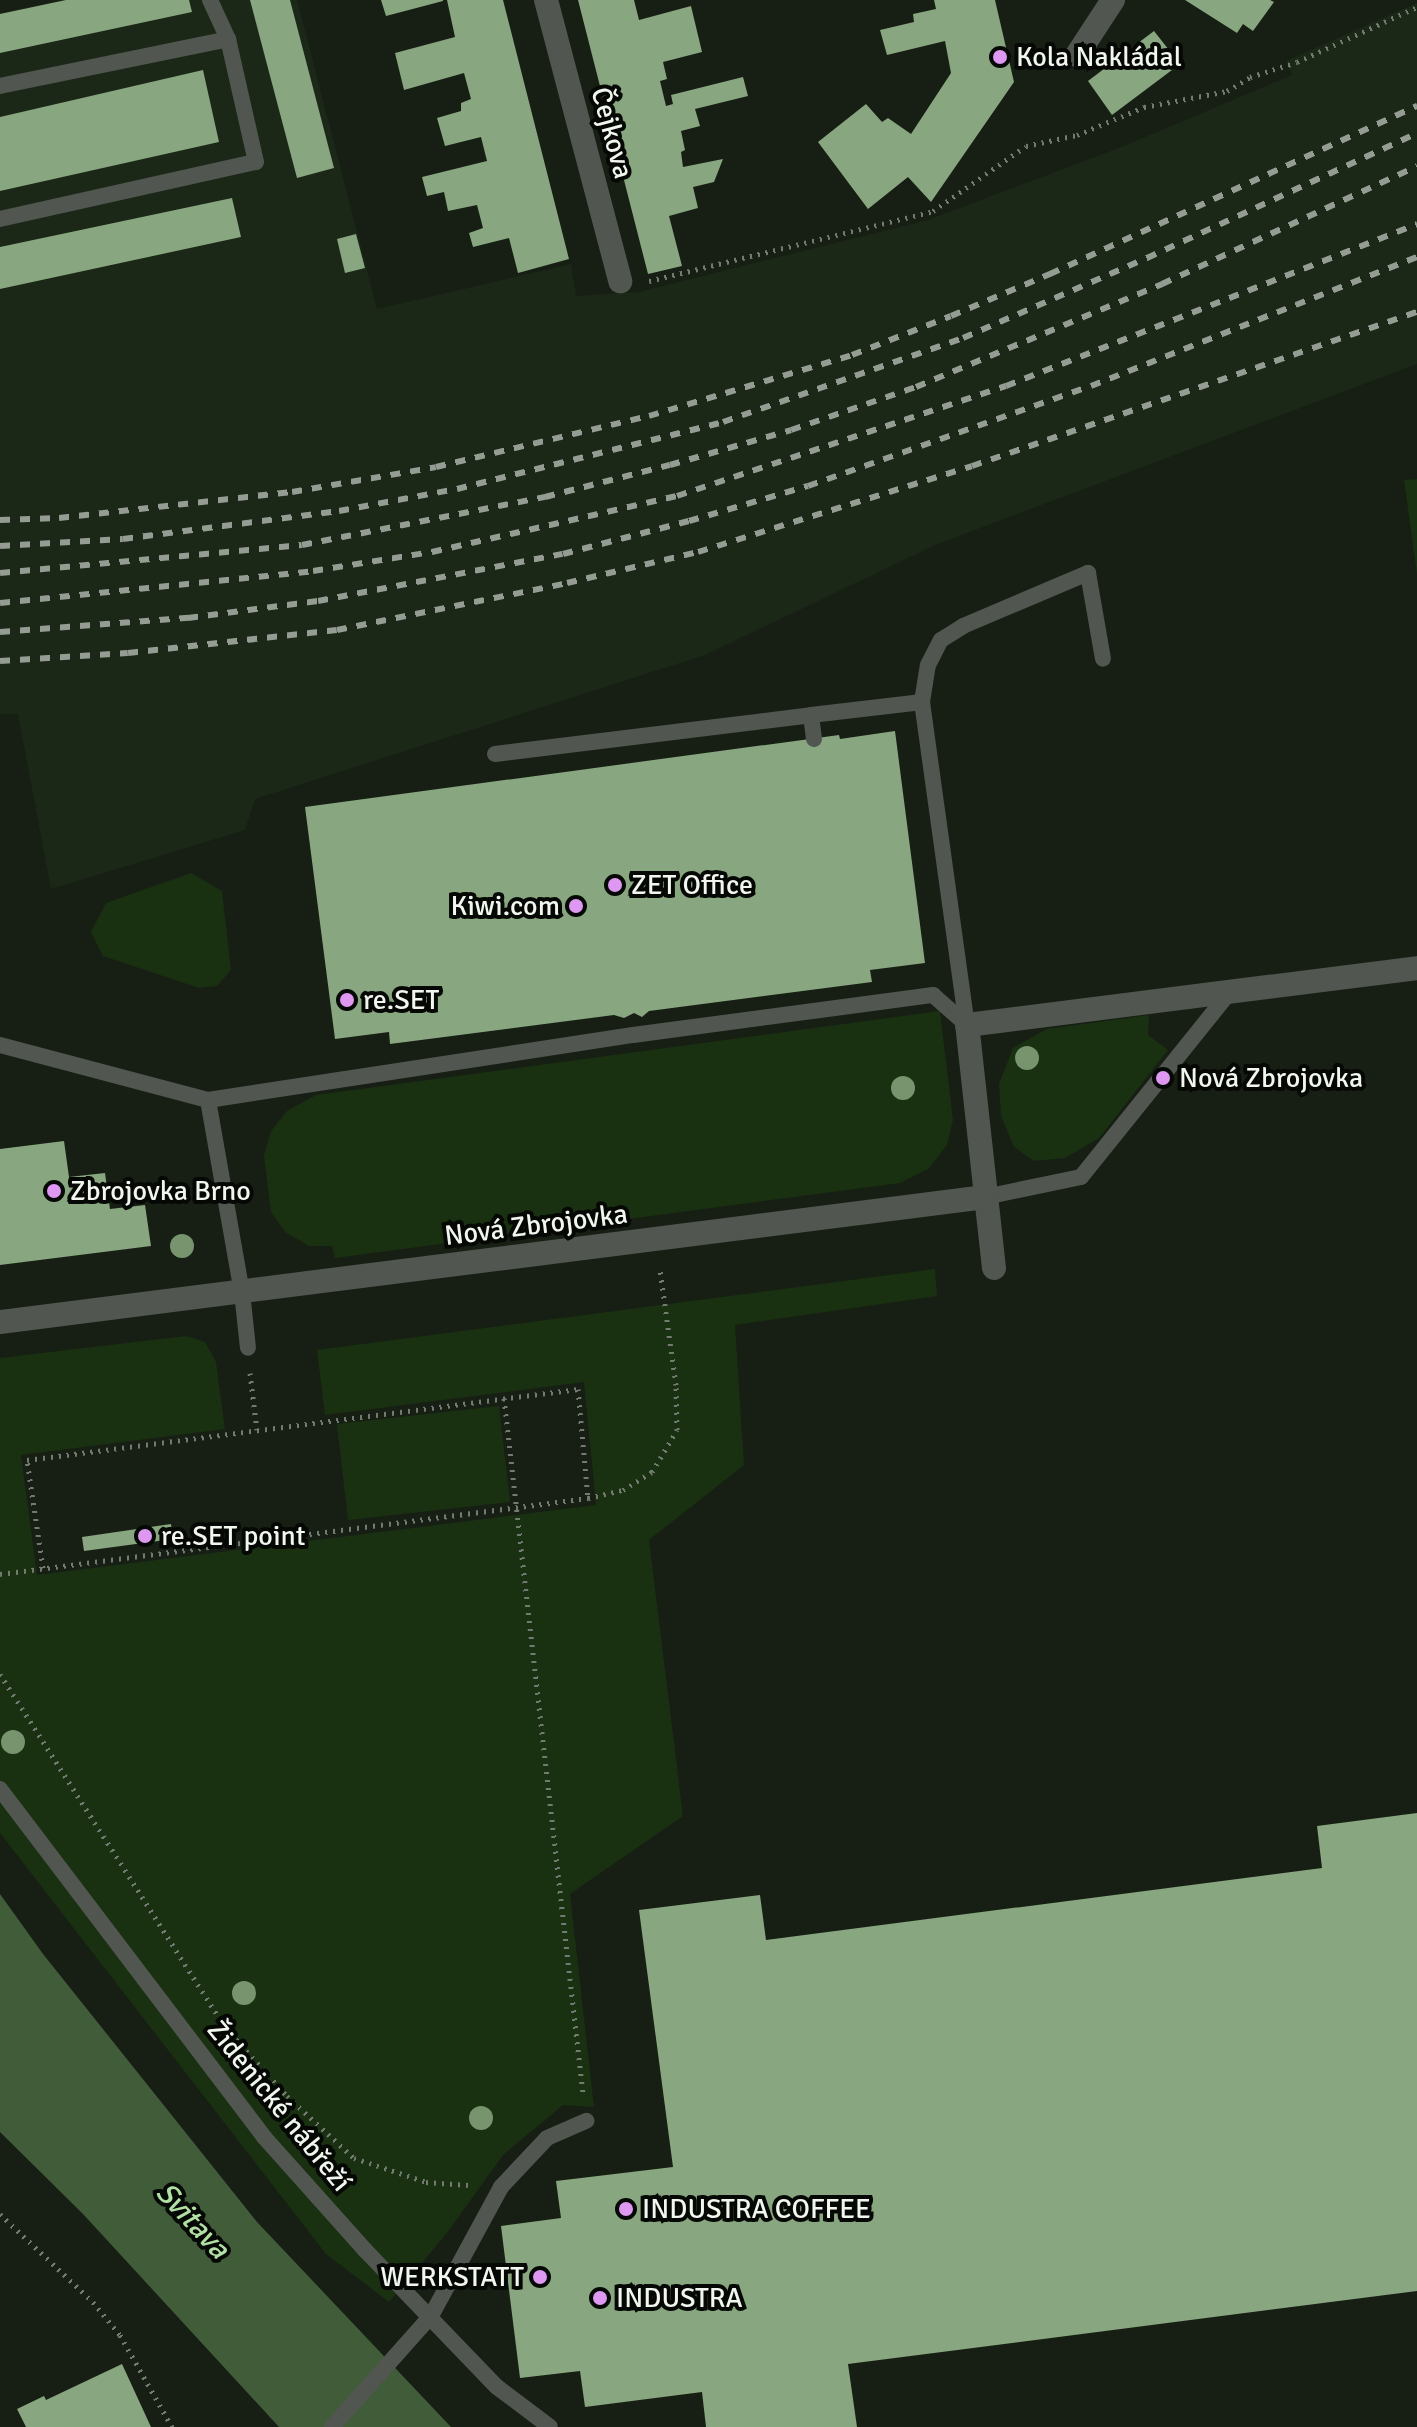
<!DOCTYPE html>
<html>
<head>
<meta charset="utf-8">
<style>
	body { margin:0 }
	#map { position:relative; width:1417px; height:2427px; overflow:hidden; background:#171f14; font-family:Signika,sans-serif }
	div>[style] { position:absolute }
	.built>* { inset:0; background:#1b2717 }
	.green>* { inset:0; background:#193011 }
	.water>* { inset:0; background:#415c39 }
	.building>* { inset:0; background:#88a67f }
	.path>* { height:5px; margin-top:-2.5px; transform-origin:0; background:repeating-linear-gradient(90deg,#737a70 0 2px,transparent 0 8px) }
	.lane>* { height:16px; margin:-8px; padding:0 8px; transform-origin:8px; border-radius:8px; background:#515650 }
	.street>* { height:24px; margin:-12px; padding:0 12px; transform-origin:12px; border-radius:12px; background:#515650 }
	.rail>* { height:6px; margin-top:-3px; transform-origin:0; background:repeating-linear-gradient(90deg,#959c93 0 10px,transparent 0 20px) }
	.trees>* { width:24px; height:24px; margin:-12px; border-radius:50%; background:#77946e }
	.dots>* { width:22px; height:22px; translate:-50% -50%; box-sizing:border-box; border:4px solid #050804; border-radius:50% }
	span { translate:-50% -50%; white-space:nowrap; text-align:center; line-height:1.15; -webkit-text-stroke:8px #050804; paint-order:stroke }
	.poi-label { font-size:28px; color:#f1f7ef }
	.left { translate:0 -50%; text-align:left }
	.right { translate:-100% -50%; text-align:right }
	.street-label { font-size:28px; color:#f1f7ef }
	.water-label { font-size:30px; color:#b2e0a4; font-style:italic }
</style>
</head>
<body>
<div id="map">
	<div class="built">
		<div style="clip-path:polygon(62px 0,297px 0,377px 309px,571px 264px,576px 296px,639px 292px,928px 220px,1124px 146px,1292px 75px,1286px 61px,1417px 3px,1417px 364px,935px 545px,705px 655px,255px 799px,245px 830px,51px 889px,18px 714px,0 714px,0 13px)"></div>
	</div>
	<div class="green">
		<div style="clip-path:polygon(1417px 479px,1417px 574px,1404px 480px)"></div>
		<div style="clip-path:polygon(191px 873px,222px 891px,231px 970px,217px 986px,199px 988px,103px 956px,91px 932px,106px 903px)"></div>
		<div style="clip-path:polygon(940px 1011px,953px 1120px,947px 1145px,928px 1169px,900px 1183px,335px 1258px,332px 1246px,309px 1246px,285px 1232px,271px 1212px,264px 1156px,271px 1131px,287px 1111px,316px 1095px)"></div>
		<div style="clip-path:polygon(1149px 1015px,1148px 1035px,1168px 1050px,1099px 1138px,1065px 1158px,1034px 1161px,1014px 1147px,1001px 1116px,999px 1084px,1013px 1048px,1047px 1029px)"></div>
		<div style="clip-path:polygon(935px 1269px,937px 1296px,735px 1325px,744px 1465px,649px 1540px,683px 1816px,570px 1894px,594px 2107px,563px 2105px,503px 2155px,447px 2233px,389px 2302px,326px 2254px,0 1833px,0 1358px,186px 1336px,205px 1342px,216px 1362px,225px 1429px,21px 1455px,37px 1575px,596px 1505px,584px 1382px,325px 1415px,317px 1350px)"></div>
		<div style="clip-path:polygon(499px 1406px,510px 1502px,348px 1520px,337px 1424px)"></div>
	</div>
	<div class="water">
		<div style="clip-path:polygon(0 1894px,43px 1954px,257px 2222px,451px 2427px,279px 2427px,83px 2214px,0 2132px)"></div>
	</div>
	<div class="building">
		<div style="clip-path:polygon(66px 0,189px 0,192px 12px,0 53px,0 14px)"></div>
		<div style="clip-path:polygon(250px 0,290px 0,334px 168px,297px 178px)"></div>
		<div style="clip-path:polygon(381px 0,443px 0,443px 1px,386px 16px)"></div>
		<div style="clip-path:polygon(447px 0,503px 0,569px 259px,518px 273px,509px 238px,473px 247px,469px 233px,483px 228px,477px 205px,448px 211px,444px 192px,427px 196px,422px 177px,487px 161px,481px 137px,445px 146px,437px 118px,461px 111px,461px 103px,471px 99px,464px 73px,404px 90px,395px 53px,455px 37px)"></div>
		<div style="clip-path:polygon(578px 0,634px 0,639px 20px,691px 6px,702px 52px,663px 62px,667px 79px,660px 81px,666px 106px,673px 104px,671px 95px,743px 77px,748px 96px,695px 109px,700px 126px,681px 131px,685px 150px,681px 152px,683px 167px,723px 159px,714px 182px,693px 187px,698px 208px,669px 216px,682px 266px,648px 274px)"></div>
		<div style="clip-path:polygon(934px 0,995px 0,1014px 82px,931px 202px,908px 177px,868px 209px,818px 142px,866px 104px,882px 122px,888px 118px,911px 134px,951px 73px,945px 41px,887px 55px,880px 30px,914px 22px,913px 14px,936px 9px)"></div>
		<div style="clip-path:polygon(1185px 0,1270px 0,1274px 2px,1253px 31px,1243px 24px,1237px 33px)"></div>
		<div style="clip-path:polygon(1154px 31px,1180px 64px,1112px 115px,1088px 81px)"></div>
		<div style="clip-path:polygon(203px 70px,219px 142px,0 191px,0 117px)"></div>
		<div style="clip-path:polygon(232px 198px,241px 237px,0 289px,0 247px)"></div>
		<div style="clip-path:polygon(356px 234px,365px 268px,345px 273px,337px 239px)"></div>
		<div style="clip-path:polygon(895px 731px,925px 963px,870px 970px,872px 982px,649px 1011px,642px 1017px,634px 1013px,624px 1018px,614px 1015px,390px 1044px,389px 1032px,335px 1039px,305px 807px,839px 735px,840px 739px)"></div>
		<div style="clip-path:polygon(64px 1141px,69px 1177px,105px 1173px,110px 1209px,145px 1205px,151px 1246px,0 1265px,0 1149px)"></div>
		<div style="clip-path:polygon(171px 1524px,173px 1539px,84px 1551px,82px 1537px)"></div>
		<div style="clip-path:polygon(1417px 1813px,1417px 2291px,848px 2364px,857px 2427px,706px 2427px,702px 2392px,585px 2407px,580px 2371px,520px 2378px,501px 2226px,561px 2218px,556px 2181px,673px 2167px,639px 1910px,760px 1895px,766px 1940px,1322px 1868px,1317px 1826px)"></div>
		<div style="clip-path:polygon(122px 2364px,151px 2427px,26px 2427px,17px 2409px,44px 2396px,46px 2400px)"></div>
	</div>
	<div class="path">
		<div style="left:649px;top:281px;width:292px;rotate:-13.8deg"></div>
		<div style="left:933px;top:211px;width:113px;rotate:-35deg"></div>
		<div style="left:1026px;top:146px;width:52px;rotate:-12.2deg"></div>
		<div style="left:1077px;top:135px;width:73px;rotate:-22.7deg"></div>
		<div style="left:1144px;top:107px;width:85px;rotate:-10.9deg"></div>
		<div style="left:1227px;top:91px;width:27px;rotate:-31deg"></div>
		<div style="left:1250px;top:77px;width:49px;rotate:-17.7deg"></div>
		<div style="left:1297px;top:62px;width:132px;rotate:-24.6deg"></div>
		<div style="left:250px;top:1373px;width:57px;rotate:83deg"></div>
		<div style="left:504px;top:1398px;width:699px;rotate:83.52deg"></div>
		<div style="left:43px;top:1568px;width:109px;rotate:-98.4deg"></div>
		<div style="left:27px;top:1460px;width:556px;rotate:-7.34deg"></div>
		<div style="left:578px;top:1389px;width:109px;rotate:84.8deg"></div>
		<div style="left:0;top:1574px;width:593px;rotate:-7.36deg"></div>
		<div style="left:588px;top:1498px;width:36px;rotate:-13deg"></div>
		<div style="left:623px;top:1490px;width:34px;rotate:-32deg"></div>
		<div style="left:652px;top:1472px;width:49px;rotate:-59.2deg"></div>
		<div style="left:677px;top:1430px;width:45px;rotate:-91.3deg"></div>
		<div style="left:676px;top:1385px;width:117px;rotate:-97.9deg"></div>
		<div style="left:0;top:1674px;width:419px;rotate:57.5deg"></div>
		<div style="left:225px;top:2027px;width:93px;rotate:48.1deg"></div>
		<div style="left:287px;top:2096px;width:91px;rotate:42.8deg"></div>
		<div style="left:354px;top:2158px;width:76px;rotate:18.4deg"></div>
		<div style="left:426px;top:2182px;width:42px;rotate:4.1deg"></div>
		<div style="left:0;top:2214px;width:128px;rotate:43.4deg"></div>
		<div style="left:93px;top:2302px;width:43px;rotate:50.7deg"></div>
		<div style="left:120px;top:2335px;width:106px;rotate:60.5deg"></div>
	</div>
	<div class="lane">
		<div style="left:0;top:86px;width:233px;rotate:-11.6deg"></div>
		<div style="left:228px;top:39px;width:43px;rotate:-114.8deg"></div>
		<div style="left:0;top:219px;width:262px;rotate:-12.6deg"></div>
		<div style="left:256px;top:162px;width:126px;rotate:-102.8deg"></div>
		<div style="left:922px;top:702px;width:37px;rotate:-81deg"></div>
		<div style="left:928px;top:665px;width:28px;rotate:-63deg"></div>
		<div style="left:941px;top:640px;width:26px;rotate:-32deg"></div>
		<div style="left:963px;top:626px;width:136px;rotate:-23deg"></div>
		<div style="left:1088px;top:573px;width:87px;rotate:80.1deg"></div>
		<div style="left:814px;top:739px;width:24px;rotate:-97deg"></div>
		<div style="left:811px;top:715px;width:112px;rotate:-6.7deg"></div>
		<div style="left:922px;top:702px;width:326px;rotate:82.1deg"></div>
		<div style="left:495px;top:754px;width:318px;rotate:-7deg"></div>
		<div style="left:0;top:1045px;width:215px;rotate:14.8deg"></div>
		<div style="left:208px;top:1100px;width:195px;rotate:80deg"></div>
		<div style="left:242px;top:1292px;width:56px;rotate:83.9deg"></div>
		<div style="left:208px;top:1100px;width:430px;rotate:-8.7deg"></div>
		<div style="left:633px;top:1035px;width:303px;rotate:-7.6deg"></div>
		<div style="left:933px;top:995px;width:45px;rotate:41.4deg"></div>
		<div style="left:985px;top:1197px;width:98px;rotate:-11.8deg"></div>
		<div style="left:1081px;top:1177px;width:238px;rotate:-51.2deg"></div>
		<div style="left:0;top:1789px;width:437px;rotate:52.8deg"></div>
		<div style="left:264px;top:2137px;width:152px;rotate:48.2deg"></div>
		<div style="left:365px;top:2250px;width:190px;rotate:46.1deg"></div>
		<div style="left:497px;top:2387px;width:66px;rotate:37deg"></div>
		<div style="left:332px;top:2427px;width:149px;rotate:-48.3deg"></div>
		<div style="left:431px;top:2316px;width:147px;rotate:-61.5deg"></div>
		<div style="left:501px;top:2187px;width:67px;rotate:-46.8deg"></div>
		<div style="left:547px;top:2138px;width:43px;rotate:-23.6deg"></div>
	</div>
	<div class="street">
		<div style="left:546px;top:0;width:291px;rotate:75.2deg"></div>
		<div style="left:1077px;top:55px;width:66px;rotate:-56.8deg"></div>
		<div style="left:994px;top:1268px;width:244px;rotate:-96.3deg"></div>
		<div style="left:967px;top:1025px;width:454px;rotate:-7.2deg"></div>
		<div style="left:0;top:1322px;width:993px;rotate:-7.23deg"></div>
	</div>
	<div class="rail">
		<div style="left:0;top:520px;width:59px;rotate:-1.9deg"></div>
		<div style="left:59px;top:518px;width:234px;rotate:-6.4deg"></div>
		<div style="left:292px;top:492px;width:146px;rotate:-9.8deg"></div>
		<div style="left:436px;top:467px;width:219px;rotate:-13.5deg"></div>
		<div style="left:649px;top:416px;width:212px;rotate:-16.7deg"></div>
		<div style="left:852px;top:355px;width:106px;rotate:-21.5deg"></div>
		<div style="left:951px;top:316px;width:108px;rotate:-23deg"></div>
		<div style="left:1050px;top:274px;width:404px;rotate:-24.6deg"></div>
		<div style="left:0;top:546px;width:123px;rotate:-3.3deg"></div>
		<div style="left:123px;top:539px;width:218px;rotate:-7.4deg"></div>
		<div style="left:339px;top:511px;width:120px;rotate:-10.6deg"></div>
		<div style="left:457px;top:489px;width:274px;rotate:-14.1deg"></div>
		<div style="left:723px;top:422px;width:254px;rotate:-19.3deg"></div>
		<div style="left:963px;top:338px;width:201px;rotate:-23.5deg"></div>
		<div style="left:1147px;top:258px;width:298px;rotate:-24.8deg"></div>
		<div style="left:0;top:573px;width:303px;rotate:-5.3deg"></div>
		<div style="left:302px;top:545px;width:248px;rotate:-11.2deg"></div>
		<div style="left:545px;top:497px;width:129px;rotate:-14.4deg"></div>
		<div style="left:670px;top:465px;width:126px;rotate:-16.1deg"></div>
		<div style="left:791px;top:430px;width:132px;rotate:-19deg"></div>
		<div style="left:916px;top:387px;width:267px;rotate:-22.7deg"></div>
		<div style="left:1162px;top:284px;width:281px;rotate:-24.8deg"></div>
		<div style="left:0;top:603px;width:315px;rotate:-5.8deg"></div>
		<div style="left:313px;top:571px;width:121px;rotate:-9.1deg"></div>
		<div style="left:432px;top:552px;width:251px;rotate:-12.9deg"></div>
		<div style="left:677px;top:496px;width:347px;rotate:-18.5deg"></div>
		<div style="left:1006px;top:386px;width:442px;rotate:-21.5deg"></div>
		<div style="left:0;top:632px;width:189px;rotate:-4.3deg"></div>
		<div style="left:188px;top:618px;width:131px;rotate:-7.5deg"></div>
		<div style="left:318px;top:601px;width:249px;rotate:-10.9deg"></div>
		<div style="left:563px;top:554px;width:130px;rotate:-14.7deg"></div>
		<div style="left:689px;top:521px;width:124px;rotate:-16.4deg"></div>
		<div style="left:808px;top:486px;width:300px;rotate:-19.5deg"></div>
		<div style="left:1091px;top:386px;width:351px;rotate:-21.6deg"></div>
		<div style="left:0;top:661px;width:128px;rotate:-3.6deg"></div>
		<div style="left:128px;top:653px;width:210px;rotate:-6.3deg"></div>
		<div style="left:337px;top:630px;width:235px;rotate:-11.5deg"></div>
		<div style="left:567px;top:583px;width:135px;rotate:-13.3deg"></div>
		<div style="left:698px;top:552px;width:287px;rotate:-17.4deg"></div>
		<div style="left:972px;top:466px;width:471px;rotate:-19.1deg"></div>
	</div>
	<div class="trees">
		<div style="left:1027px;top:1058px"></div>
		<div style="left:903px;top:1088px"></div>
		<div style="left:182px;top:1246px"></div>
		<div style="left:13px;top:1742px"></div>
		<div style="left:244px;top:1993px"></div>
		<div style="left:481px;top:2118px"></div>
	</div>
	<div class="dots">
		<div style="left:1000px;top:57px;background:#de98f2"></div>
		<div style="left:615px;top:885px;background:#de98f2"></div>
		<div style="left:576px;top:906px;background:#de98f2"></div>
		<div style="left:347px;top:1000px;background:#de98f2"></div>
		<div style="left:1163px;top:1078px;background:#de98f2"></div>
		<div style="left:54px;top:1191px;background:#de98f2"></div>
		<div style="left:145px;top:1536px;background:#de98f2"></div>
		<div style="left:626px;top:2209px;background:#de98f2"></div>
		<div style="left:540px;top:2277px;background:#de98f2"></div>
		<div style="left:600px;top:2298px;background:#de98f2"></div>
	</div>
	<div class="poi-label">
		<span class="left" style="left:1016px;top:57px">Kola Nakládal</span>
		<span class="left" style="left:631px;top:885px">ZET Office</span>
		<span class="right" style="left:560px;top:906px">Kiwi.com</span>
		<span class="left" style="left:363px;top:1000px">re.SET</span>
		<span class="left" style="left:1179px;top:1078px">Nová Zbrojovka</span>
		<span class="left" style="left:70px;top:1191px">Zbrojovka Brno</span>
		<span class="left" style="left:161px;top:1536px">re.SET point</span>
		<span class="left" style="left:642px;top:2209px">INDUSTRA COFFEE</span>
		<span class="right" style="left:524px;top:2277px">WERKSTATT</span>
		<span class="left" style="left:616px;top:2298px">INDUSTRA</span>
	</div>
	<div class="street-label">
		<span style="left:612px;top:133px;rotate:75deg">Čejkova</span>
		<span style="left:536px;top:1225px;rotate:-7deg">Nová Zbrojovka</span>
		<span style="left:279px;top:2106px;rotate:51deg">Židenické nábřeží</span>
	</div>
	<div class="water-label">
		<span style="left:192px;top:2221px;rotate:47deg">Svitava</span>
	</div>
</div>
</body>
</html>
